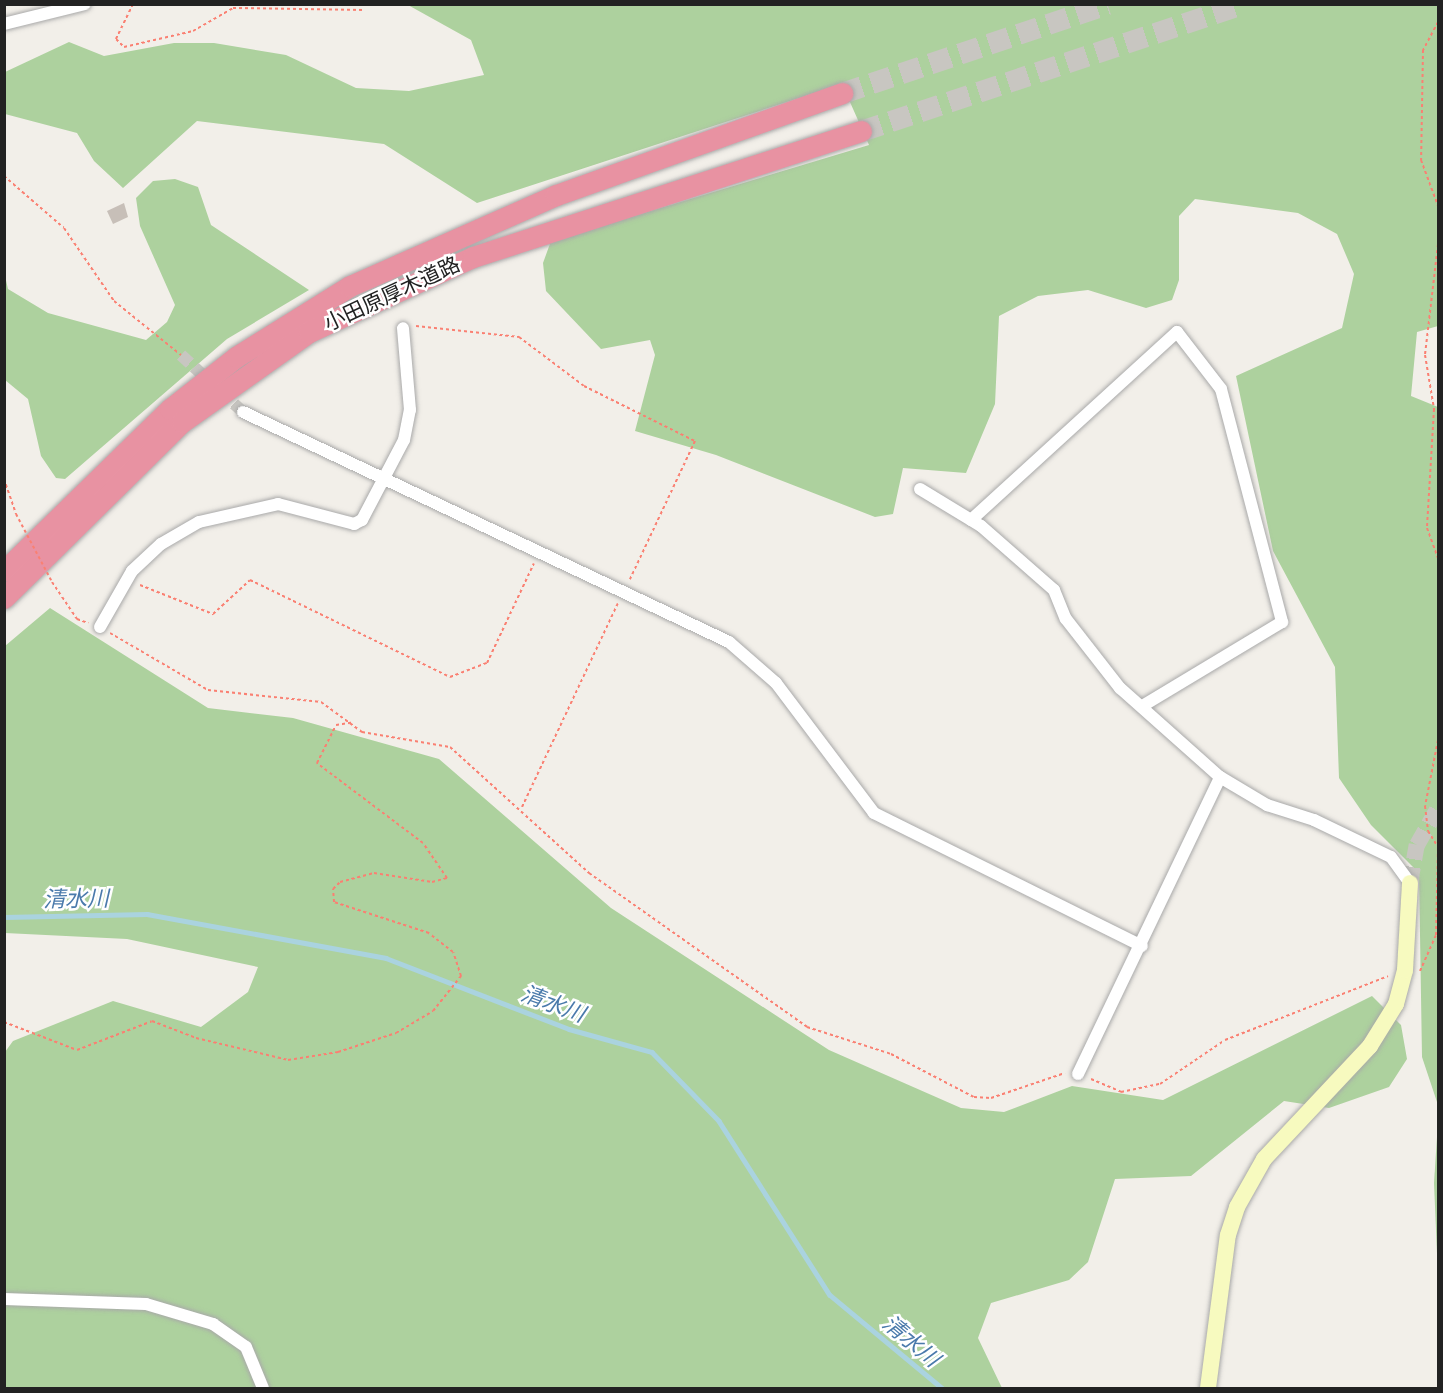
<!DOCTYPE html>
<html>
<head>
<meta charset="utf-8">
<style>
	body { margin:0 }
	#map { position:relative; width:1443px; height:1393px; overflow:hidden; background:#f2efe9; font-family:Inter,"Noto Sans JP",sans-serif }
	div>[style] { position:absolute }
	.forest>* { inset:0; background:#add19e }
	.stream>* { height:4.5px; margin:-2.25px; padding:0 2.25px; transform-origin:2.25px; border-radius:2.25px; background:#aad3df }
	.building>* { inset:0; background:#c7bfb8 }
	.street-tunnel>* { height:12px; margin-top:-6px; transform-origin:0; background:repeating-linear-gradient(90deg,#c8c6c1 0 12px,transparent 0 18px) }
	.secondary-tunnel>* { height:16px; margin-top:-8px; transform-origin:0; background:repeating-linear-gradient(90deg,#c8c6c1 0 16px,transparent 0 24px) }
	.highway-tunnel>* { height:21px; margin-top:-10.5px; transform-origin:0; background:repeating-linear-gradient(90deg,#c8c6c1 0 21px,transparent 0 31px) }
	.path>* { height:2px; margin-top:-1px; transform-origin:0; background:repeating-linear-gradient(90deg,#fa8072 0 3px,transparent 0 6px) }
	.roads { filter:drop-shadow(0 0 2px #a9a9a9) drop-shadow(0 0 2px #a9a9a9) }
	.street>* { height:12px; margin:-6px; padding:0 6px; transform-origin:6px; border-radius:6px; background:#fff }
	.secondary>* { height:16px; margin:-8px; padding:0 8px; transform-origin:8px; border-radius:8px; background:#f7fabf }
	.highway>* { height:21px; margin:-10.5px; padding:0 10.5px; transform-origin:10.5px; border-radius:10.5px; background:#e892a2 }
	.path-bridge>* { height:2px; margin-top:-1px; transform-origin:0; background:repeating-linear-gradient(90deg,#fa8072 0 3px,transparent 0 6px) }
	span { translate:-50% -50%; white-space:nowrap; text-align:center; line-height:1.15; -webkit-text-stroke:5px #fff; paint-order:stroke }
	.street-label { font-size:21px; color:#222 }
	.water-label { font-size:22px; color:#4a7aab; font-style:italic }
	.frame { position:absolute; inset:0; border:6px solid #222; pointer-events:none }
</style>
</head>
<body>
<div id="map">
	<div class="forest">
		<div style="clip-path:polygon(408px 5px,1438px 5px,1438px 326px,1417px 332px,1411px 396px,1438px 407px,1438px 1105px,1422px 1057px,1419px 873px,1371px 825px,1339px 778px,1335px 667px,1273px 551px,1236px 376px,1342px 328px,1354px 274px,1337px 234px,1298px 213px,1195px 199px,1179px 216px,1179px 280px,1172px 300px,1146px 308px,1088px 290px,1038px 296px,999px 316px,995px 404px,966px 473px,903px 468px,893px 514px,875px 517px,716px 455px,635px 431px,655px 355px,650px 340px,601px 349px,546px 291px,543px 263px,551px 241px,869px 145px,842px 84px,477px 203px,384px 144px,197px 121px,123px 188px,94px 161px,77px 133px,5px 114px,5px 72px,69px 42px,104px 56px,174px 43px,214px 43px,286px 55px,356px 88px,409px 91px,484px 75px,471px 40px)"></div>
		<div style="clip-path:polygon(175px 179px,198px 187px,211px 225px,309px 290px,227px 339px,65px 479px,56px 478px,41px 456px,28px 399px,5px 380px,5px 276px,8px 289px,48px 313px,146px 340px,167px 322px,175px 305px,140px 226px,136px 198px,153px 181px)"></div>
		<div style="clip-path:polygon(50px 608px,208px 708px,293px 718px,439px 759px,611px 908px,829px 1050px,961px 1108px,1004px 1112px,1072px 1086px,1163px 1100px,1372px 996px,1401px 1025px,1407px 1059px,1389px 1087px,1329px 1108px,1284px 1101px,1191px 1176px,1115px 1179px,1088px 1262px,1069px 1280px,991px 1303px,978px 1338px,1002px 1388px,5px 1388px,5px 1052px,13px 1041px,113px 1001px,201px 1027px,248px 992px,258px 967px,127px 939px,5px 933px,5px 646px)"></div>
		<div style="clip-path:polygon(1438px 1122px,1438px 1277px,1434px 1183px)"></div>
	</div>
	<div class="stream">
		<div style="left:4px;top:917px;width:143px;rotate:-1.2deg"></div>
		<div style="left:147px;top:914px;width:243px;rotate:10.4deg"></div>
		<div style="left:386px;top:958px;width:196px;rotate:21.2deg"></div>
		<div style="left:569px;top:1029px;width:86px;rotate:15.5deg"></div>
		<div style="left:652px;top:1052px;width:96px;rotate:45.8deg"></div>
		<div style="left:719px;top:1121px;width:206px;rotate:57.5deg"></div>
		<div style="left:830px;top:1295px;width:146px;rotate:39.7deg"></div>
	</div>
	<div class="building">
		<div style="clip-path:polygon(124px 203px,128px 217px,113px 224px,107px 211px)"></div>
	</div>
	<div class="street-tunnel">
		<div style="left:181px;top:355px;width:84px;rotate:42.6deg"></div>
	</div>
	<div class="secondary-tunnel">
		<div style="left:1410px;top:883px;width:39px;rotate:-80deg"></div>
		<div style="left:1417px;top:845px;width:43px;rotate:-60.4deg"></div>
	</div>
	<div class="highway-tunnel">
		<div style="left:842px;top:93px;width:280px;rotate:-18.5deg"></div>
		<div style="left:861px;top:131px;width:402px;rotate:-18.4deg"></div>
	</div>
	<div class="path">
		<div style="left:133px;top:4px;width:39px;rotate:116deg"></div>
		<div style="left:116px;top:39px;width:11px;rotate:45deg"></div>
		<div style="left:124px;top:47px;width:71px;rotate:-13.1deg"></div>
		<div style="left:193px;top:31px;width:46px;rotate:-29.9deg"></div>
		<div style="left:233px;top:8px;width:131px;rotate:0.9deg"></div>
		<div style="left:1438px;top:22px;width:32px;rotate:118deg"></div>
		<div style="left:1423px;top:50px;width:110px;rotate:91deg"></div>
		<div style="left:1421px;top:160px;width:49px;rotate:69.7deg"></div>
		<div style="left:4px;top:176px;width:79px;rotate:40.9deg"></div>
		<div style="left:64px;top:228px;width:88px;rotate:55.6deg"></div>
		<div style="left:114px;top:301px;width:86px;rotate:38.9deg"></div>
		<div style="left:1438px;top:244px;width:112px;rotate:96.7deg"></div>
		<div style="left:1425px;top:355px;width:55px;rotate:80.5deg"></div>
		<div style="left:1434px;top:409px;width:119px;rotate:93.4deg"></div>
		<div style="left:1427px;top:528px;width:33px;rotate:70deg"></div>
		<div style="left:416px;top:326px;width:104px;rotate:6.1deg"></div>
		<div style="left:519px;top:337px;width:81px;rotate:37deg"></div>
		<div style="left:584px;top:386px;width:124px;rotate:26.4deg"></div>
		<div style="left:695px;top:441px;width:153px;rotate:115.2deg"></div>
		<div style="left:4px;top:479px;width:37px;rotate:71deg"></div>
		<div style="left:52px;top:582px;width:45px;rotate:56deg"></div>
		<div style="left:77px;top:619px;width:12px;rotate:20deg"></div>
		<div style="left:140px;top:585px;width:79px;rotate:21.7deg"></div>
		<div style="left:213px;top:614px;width:50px;rotate:-42.6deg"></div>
		<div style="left:250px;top:580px;width:222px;rotate:25.9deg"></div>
		<div style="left:450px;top:677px;width:40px;rotate:-21deg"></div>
		<div style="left:487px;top:663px;width:110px;rotate:-64.8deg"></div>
		<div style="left:110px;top:633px;width:113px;rotate:30.2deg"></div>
		<div style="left:208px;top:690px;width:114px;rotate:6.1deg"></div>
		<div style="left:321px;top:702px;width:51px;rotate:36.2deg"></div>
		<div style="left:362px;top:732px;width:89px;rotate:9.7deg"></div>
		<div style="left:450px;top:747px;width:188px;rotate:42.2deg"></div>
		<div style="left:589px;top:873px;width:267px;rotate:35.2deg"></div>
		<div style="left:807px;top:1027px;width:88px;rotate:17.8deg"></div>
		<div style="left:891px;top:1054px;width:93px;rotate:27.4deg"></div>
		<div style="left:974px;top:1097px;width:17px;rotate:3deg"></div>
		<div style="left:991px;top:1098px;width:78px;rotate:-18.7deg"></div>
		<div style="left:1438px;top:740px;width:67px;rotate:101.1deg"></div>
		<div style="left:1425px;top:806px;width:25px;rotate:83deg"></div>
		<div style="left:1428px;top:831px;width:19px;rotate:58deg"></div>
		<div style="left:522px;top:807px;width:225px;rotate:-64.8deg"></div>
		<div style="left:1420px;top:971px;width:39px;rotate:-66deg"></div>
		<div style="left:1436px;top:935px;width:89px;rotate:-88.7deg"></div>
		<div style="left:4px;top:1022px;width:78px;rotate:21deg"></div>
		<div style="left:77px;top:1050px;width:80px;rotate:-21.1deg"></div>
		<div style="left:152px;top:1021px;width:47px;rotate:21.1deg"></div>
		<div style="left:196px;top:1038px;width:95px;rotate:13.4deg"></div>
		<div style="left:288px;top:1060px;width:51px;rotate:-9.1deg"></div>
		<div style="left:338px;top:1052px;width:61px;rotate:-18.1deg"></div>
		<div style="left:396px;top:1033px;width:43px;rotate:-30.7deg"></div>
		<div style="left:433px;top:1011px;width:45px;rotate:-51.3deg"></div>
		<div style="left:461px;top:976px;width:25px;rotate:-108deg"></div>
		<div style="left:453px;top:952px;width:31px;rotate:-142deg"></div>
		<div style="left:429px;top:933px;width:100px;rotate:-161.9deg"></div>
		<div style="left:334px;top:902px;width:13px;rotate:-94deg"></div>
		<div style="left:333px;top:889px;width:10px;rotate:-45deg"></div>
		<div style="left:340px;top:882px;width:35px;rotate:-15deg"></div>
		<div style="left:374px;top:873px;width:59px;rotate:8.8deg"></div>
		<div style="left:432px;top:882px;width:16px;rotate:-15deg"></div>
		<div style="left:447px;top:878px;width:42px;rotate:-124.4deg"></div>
		<div style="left:423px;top:843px;width:133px;rotate:-143deg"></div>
		<div style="left:317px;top:763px;width:42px;rotate:-63.4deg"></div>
		<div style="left:336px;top:725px;width:18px;rotate:-9deg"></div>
		<div style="left:1091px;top:1079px;width:33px;rotate:23deg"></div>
		<div style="left:1121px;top:1092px;width:40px;rotate:-12deg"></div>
		<div style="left:1160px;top:1084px;width:78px;rotate:-34.1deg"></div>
		<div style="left:1225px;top:1040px;width:175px;rotate:-21.4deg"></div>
	</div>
	<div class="roads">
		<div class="street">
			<div style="left:4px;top:24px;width:83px;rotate:-13.9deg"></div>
			<div style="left:243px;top:412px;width:538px;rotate:25.33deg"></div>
			<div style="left:729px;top:642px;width:62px;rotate:41.1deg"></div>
			<div style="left:776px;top:683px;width:163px;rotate:53deg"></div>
			<div style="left:874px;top:813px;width:299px;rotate:26.4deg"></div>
			<div style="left:920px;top:489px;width:71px;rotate:31.2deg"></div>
			<div style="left:981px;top:526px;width:97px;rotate:41.2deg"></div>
			<div style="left:1054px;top:590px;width:31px;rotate:68deg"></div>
			<div style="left:1066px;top:619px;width:88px;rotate:52deg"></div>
			<div style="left:1120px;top:688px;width:134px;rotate:41.7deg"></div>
			<div style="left:1220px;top:777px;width:55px;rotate:30.8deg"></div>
			<div style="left:1267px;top:805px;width:49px;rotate:17.7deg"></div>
			<div style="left:1314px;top:820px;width:85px;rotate:25.7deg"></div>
			<div style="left:1391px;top:857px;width:32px;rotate:54deg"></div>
			<div style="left:971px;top:520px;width:279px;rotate:-42.4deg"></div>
			<div style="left:1177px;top:332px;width:72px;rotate:52.3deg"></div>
			<div style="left:1221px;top:389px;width:241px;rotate:75.3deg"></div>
			<div style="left:1282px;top:622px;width:163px;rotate:149deg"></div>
			<div style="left:100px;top:627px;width:64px;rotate:-60.3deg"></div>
			<div style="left:132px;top:571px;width:40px;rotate:-43deg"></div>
			<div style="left:161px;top:544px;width:44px;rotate:-30.1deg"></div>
			<div style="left:199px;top:522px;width:81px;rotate:-12.8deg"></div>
			<div style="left:278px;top:504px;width:79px;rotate:14.7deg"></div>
			<div style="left:354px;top:524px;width:9px;rotate:-27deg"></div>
			<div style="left:362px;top:520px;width:90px;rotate:-62.3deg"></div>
			<div style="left:404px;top:440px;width:31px;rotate:-79deg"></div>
			<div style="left:410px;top:410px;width:82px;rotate:-94.9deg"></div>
			<div style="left:1078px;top:1074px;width:329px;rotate:-64.4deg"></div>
			<div style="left:4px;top:1299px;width:142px;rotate:2deg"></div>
			<div style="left:146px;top:1304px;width:70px;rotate:16.6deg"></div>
			<div style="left:213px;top:1324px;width:40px;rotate:34.9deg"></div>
			<div style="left:246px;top:1347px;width:44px;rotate:67.5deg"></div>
		</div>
		<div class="secondary">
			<div style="left:1208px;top:1388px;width:154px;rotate:-82.6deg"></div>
			<div style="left:1228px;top:1235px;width:29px;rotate:-72deg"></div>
			<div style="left:1237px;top:1207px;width:55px;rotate:-60.6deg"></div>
			<div style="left:1264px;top:1159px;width:155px;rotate:-46.8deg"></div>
			<div style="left:1370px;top:1046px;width:49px;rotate:-58.2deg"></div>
			<div style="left:1396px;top:1004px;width:35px;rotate:-75deg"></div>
			<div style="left:1405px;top:970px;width:87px;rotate:-86.7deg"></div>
		</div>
		<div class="highway">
			<div style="left:4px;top:571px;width:232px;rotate:-44.3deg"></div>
			<div style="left:170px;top:409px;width:84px;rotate:-38.2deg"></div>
			<div style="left:236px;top:357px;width:134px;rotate:-31.9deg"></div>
			<div style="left:350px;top:286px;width:225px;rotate:-23.8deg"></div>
			<div style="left:556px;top:195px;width:304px;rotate:-19.6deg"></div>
			<div style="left:4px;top:598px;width:250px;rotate:-44.7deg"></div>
			<div style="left:182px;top:422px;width:156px;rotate:-35.3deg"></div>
			<div style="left:309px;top:332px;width:180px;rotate:-24.6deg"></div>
			<div style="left:473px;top:257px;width:408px;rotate:-18deg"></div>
		</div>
	</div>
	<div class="path-bridge">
		<div style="left:16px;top:514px;width:77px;rotate:62.1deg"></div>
	</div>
	<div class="street-label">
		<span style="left:392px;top:294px;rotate:-25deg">小田原厚木道路</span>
	</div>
	<div class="water-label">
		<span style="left:76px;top:899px;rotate:-1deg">清水川</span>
		<span style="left:553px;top:1004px;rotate:20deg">清水川</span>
		<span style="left:911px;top:1341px;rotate:40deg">清水川</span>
	</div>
	<div class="frame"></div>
</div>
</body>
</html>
